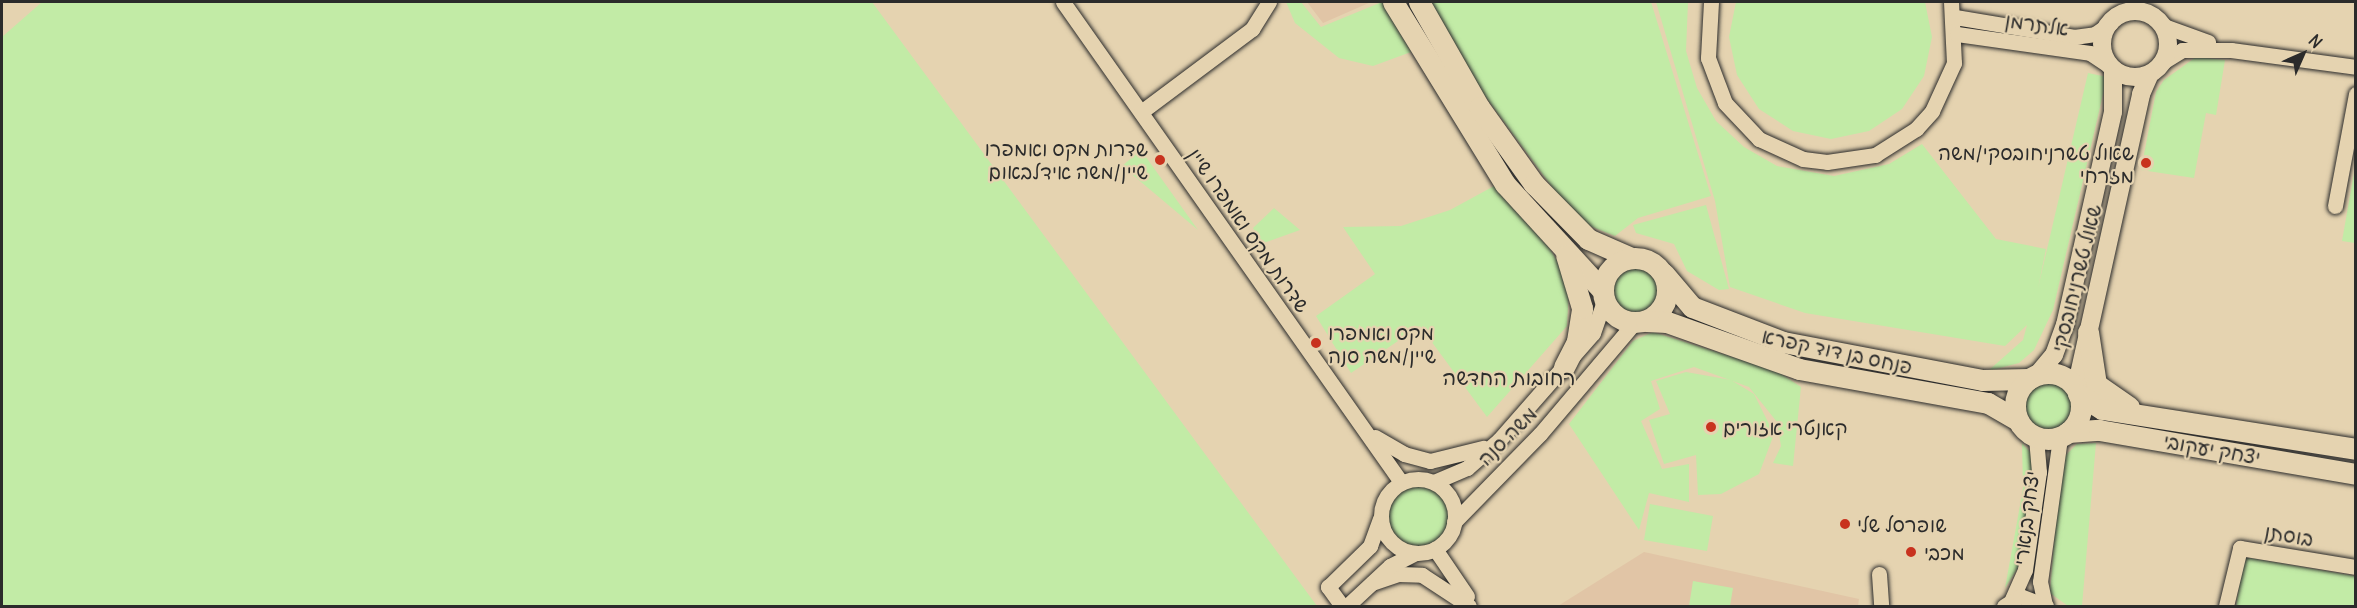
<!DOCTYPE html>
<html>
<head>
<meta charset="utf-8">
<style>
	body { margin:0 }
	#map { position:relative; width:2357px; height:608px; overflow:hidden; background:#e5d3b0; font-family:Delius,"Playpen Sans Hebrew",sans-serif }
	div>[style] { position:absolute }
	.built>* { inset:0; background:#e1c5a6 }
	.green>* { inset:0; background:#c2eba6 }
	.round { border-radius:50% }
	.roads { filter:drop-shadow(0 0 2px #2b2b2b) drop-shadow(0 0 2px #2b2b2b) }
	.minor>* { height:15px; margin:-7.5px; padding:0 7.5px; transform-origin:7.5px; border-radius:7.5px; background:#e5d3b0 }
	.minor>.ring { margin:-7.5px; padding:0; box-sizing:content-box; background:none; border:15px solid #e5d3b0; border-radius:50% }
	.tertiary>* { height:18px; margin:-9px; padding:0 9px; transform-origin:9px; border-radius:9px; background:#e5d3b0 }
	.tertiary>.ring { margin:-9px; padding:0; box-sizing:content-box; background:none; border:18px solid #e5d3b0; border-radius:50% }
	.secondary>* { height:21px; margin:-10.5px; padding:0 10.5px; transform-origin:10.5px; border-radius:10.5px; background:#e5d3b0 }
	.secondary>.ring { margin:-10.5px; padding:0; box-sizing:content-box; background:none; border:21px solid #e5d3b0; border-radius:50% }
	.dots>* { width:16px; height:16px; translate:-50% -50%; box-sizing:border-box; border:3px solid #e5d3b0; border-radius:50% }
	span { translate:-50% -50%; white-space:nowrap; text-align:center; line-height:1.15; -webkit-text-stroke:4.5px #e5d3b0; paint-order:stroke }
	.street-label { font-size:20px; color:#2b2b2b }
	.poi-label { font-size:20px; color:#2b2b2b }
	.right { translate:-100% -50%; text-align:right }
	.left { translate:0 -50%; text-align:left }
	.neighbourhood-label { font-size:21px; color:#2b2b2b }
	.frame { position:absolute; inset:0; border:3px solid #2b2b2b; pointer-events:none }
	.north { position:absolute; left:2273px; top:24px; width:60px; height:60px; -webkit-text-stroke:4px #e5d3b0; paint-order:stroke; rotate:45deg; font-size:16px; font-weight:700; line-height:24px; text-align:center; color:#2b2b2b }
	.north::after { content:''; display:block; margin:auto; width:21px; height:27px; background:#2b2b2b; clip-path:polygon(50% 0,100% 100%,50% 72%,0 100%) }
</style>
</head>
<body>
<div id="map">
	<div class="built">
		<div style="clip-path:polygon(1307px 2px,1371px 2px,1323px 23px)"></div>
		<div style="clip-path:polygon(1644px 552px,1859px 599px,1858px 606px,1558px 606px)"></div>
	</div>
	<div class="green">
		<div style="clip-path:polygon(42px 2px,872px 2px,1317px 606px,2px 606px,2px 37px)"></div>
		<div style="clip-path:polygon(1286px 2px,1301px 2px,1321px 27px,1382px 2px,1411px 52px,1373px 66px,1339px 58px,1295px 23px)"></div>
		<div style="clip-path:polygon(1431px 2px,1651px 2px,1711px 196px,1638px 218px,1615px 236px,1577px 221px,1471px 77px)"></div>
		<div style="clip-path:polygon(1656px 2px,1688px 2px,1686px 51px,1697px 88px,1716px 121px,1744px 147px,1777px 166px,1834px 176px,1889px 164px,1922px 144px,1996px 239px,2046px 249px,2038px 288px,2088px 73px,2107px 77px,2053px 310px,2034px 350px,2019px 363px,1988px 371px,2023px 340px,2027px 325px,2005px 346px,1805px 313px,1730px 287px,1715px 201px)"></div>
		<div style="clip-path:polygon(1736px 2px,1925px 2px,1932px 37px,1924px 76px,1902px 109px,1869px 131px,1831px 139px,1793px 131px,1759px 109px,1737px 75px,1729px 37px)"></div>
		<div style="clip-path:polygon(2196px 57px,2225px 60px,2216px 115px,2206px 113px,2194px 178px,2141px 170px,2156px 92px,2164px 80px)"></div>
		<div style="clip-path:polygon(1141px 150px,1198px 230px,1122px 166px)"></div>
		<div style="clip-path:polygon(2354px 173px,2356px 173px,2355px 243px,2342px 241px)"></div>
		<div style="clip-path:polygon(1494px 186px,1550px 249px,1563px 271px,1569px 290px,1567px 326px,1487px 417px,1420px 326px,1351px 373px,1316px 316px,1375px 274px,1343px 227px,1401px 226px,1450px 210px)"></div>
		<div style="clip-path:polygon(1706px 205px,1729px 289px,1719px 290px,1687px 271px,1674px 244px,1636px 233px,1633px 225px)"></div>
		<div style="clip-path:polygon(1274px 208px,1300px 230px,1261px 244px,1253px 228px)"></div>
		<div class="round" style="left:1611px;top:266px;width:48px;height:48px"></div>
		<div style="clip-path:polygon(1653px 332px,1777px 371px,1801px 387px,1793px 466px,1773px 463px,1781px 446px,1777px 422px,1749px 387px,1694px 367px,1651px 381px,1660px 409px,1641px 421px,1662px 469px,1689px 464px,1689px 502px,1649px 493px,1639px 530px,1569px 424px,1633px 341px)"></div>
		<div style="clip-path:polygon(1686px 372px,1731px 380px,1754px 394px,1774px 434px,1759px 474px,1721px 494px,1698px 495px,1696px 455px,1664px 464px,1649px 420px,1670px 414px,1656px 381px)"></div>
		<div class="round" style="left:2022px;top:378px;width:52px;height:52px"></div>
		<div style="clip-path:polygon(2022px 443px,2037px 460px,2023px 560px,2005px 588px,2023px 489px)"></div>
		<div style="clip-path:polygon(2096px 443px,2082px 606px,2068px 606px,2050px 593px,2059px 478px,2065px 456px,2077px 444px)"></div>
		<div class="round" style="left:1387px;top:485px;width:62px;height:62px"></div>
		<div style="clip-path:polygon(1650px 504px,1713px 516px,1707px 551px,1644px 540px)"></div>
		<div style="clip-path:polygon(2244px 557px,2355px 576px,2355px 606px,2236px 606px)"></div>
		<div style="clip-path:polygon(1693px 581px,1733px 588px,1730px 606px,1689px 606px)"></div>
	</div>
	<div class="roads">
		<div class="minor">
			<div style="left:1063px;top:2px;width:587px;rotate:54.85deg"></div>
			<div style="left:1711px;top:2px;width:56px;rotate:93.1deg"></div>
			<div style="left:1708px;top:58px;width:48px;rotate:69.3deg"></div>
			<div style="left:1725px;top:103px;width:50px;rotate:46.6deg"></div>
			<div style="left:1759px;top:139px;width:48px;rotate:24.4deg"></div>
			<div style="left:1803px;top:159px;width:24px;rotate:7deg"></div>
			<div style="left:1827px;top:162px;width:49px;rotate:-8.3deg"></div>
			<div style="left:1875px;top:155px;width:49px;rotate:-32.4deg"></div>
			<div style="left:1916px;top:129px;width:24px;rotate:-48deg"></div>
			<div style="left:1932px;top:111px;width:53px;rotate:-65.4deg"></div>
			<div style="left:1954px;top:63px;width:61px;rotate:-92.8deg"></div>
			<div style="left:1955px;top:17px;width:121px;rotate:9.5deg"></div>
			<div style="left:2074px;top:37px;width:21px;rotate:-8deg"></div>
			<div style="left:2095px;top:34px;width:19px;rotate:-35deg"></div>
			<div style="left:2164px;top:26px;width:47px;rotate:20deg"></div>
			<div style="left:1957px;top:34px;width:134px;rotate:8.1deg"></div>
			<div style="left:2090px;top:53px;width:23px;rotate:34deg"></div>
			<div style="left:2163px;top:62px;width:22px;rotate:-32deg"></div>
			<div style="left:2182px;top:50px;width:49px"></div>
			<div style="left:2231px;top:50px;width:126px;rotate:7.7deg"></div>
			<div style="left:1141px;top:112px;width:139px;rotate:-36.8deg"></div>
			<div style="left:1252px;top:29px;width:32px;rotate:-58deg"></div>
			<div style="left:2335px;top:206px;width:114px;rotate:-79.4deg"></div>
			<div style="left:1375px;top:437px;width:34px;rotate:30deg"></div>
			<div style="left:1404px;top:454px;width:27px;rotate:15deg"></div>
			<div style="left:1430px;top:461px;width:55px;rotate:-13.8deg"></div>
			<div class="ring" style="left:1381px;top:479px;width:59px;height:59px"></div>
			<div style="left:1434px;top:482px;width:36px;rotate:-23deg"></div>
			<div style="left:1467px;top:468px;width:43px;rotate:-41.2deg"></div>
			<div style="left:1499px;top:440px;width:142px;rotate:-48.7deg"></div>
			<div style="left:1593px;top:333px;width:34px;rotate:-71deg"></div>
			<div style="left:1454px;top:522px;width:123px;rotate:-45.7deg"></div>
			<div style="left:1540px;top:434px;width:145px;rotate:-49.7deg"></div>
			<div style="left:1435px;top:549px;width:57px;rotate:55.8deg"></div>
			<div style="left:1879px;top:574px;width:32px;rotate:86deg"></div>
			<div style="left:1372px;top:583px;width:28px;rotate:-19deg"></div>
			<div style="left:1398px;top:574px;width:24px;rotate:2deg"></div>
			<div style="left:1422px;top:575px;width:56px;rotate:33.4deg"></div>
			<div style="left:2012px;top:599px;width:32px;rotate:-66deg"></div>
			<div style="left:2025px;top:570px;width:99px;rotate:-81.9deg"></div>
			<div style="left:2039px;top:472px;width:36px;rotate:-95deg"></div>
			<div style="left:2045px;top:605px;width:24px;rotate:-102deg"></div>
			<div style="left:2040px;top:582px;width:146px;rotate:-82.1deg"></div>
			<div style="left:1342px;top:606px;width:24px;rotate:-126deg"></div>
			<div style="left:1328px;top:587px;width:59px;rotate:-44.3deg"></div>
			<div style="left:1370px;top:546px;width:29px;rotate:-70deg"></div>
			<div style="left:1347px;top:606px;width:59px;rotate:-42.9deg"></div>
			<div style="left:1390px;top:566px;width:28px;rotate:-27deg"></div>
			<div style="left:2004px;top:606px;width:19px;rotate:-32deg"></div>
			<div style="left:2020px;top:596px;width:28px;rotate:21deg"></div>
			<div style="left:2226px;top:606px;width:60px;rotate:-76.4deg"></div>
			<div style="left:2240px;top:548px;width:118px;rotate:9.3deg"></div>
		</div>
		<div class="tertiary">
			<div class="ring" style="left:2102px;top:11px;width:48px;height:48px"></div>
			<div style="left:2037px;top:375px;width:26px;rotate:-50deg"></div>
			<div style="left:2054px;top:355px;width:32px;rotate:-70deg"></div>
			<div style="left:2065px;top:325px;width:218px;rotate:-77.3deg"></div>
			<div style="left:2113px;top:112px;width:42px;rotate:-90deg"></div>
			<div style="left:2076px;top:388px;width:301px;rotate:-77.5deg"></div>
			<div style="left:2141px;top:94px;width:22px;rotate:-66deg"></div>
		</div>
		<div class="secondary">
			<div style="left:1393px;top:2px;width:214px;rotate:58.4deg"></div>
			<div style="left:1505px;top:184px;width:144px;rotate:47.5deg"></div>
			<div style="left:1419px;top:2px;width:121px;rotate:60.3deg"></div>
			<div style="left:1479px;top:107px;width:95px;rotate:54.5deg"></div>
			<div style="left:1534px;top:184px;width:77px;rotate:45.5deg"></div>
			<div style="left:1588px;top:239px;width:47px;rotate:23.8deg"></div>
			<div class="ring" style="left:1603px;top:258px;width:43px;height:43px"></div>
			<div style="left:1664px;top:274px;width:43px;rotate:49.7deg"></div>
			<div style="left:1692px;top:307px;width:97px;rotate:21deg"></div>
			<div style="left:1783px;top:342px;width:203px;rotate:10.8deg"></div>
			<div style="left:1982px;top:380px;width:47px;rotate:-1.2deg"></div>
			<div style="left:1646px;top:321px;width:21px;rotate:3deg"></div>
			<div style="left:1667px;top:322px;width:140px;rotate:19.6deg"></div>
			<div style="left:1799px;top:369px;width:192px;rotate:10.2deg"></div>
			<div style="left:1988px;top:403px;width:34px;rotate:30deg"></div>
			<div style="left:2088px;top:332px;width:53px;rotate:81.3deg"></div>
			<div style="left:2096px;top:384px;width:40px;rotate:34.9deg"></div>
			<div style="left:1564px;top:367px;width:29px;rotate:-63deg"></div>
			<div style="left:1577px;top:341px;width:33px;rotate:-81deg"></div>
			<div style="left:1582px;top:308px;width:55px;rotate:-106.8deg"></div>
			<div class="ring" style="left:2015px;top:373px;width:45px;height:45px"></div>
			<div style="left:2078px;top:394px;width:28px;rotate:32deg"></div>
			<div style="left:2102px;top:409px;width:257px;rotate:8.9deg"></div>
			<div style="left:2068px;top:432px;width:31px;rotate:-4deg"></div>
			<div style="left:2099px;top:430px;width:261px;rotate:9.7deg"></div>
		</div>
	</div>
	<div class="dots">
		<div style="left:1160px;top:160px;background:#c8321e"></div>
		<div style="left:2146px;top:163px;background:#c8321e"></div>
		<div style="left:1316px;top:343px;background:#c8321e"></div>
		<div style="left:1711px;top:427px;background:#c8321e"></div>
		<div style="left:1845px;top:524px;background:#c8321e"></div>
		<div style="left:1911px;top:552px;background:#c8321e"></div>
	</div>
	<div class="street-label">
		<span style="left:2037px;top:24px;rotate:8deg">אלתרמן</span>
		<span style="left:1249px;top:230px;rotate:55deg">שדרות מקס ואמפרו שיין</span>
		<span style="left:2076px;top:278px;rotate:-76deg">שאול טשרניחובסקי</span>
		<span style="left:1837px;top:351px;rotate:12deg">פנחס בן דוד קפרא</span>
		<span style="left:1507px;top:436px;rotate:-45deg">משה סנה</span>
		<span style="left:2212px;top:449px;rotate:10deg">יצחק יעקובי</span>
		<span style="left:2026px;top:518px;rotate:-83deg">יצחק בנארי</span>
		<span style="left:2289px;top:535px;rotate:9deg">בוסתן</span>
	</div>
	<div class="poi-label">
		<span class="right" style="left:1148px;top:160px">שדרות מקס ואמפרו<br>שיין/משה אידלבאום</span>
		<span class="right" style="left:2134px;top:164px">שאול טשרניחובסקי/משה<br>מזרחי</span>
		<span class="left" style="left:1328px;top:344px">מקס ואמפרו<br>שיין/משה סנה</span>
		<span class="left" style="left:1723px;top:427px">קאנטרי אזורים</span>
		<span class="left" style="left:1857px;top:524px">שופרסל שלי</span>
		<span class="left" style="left:1924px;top:552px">מכבי</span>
	</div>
	<div class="neighbourhood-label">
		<span style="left:1509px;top:378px">רחובות החדשה</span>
	</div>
	<div class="frame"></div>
	<div class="north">N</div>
</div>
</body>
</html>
